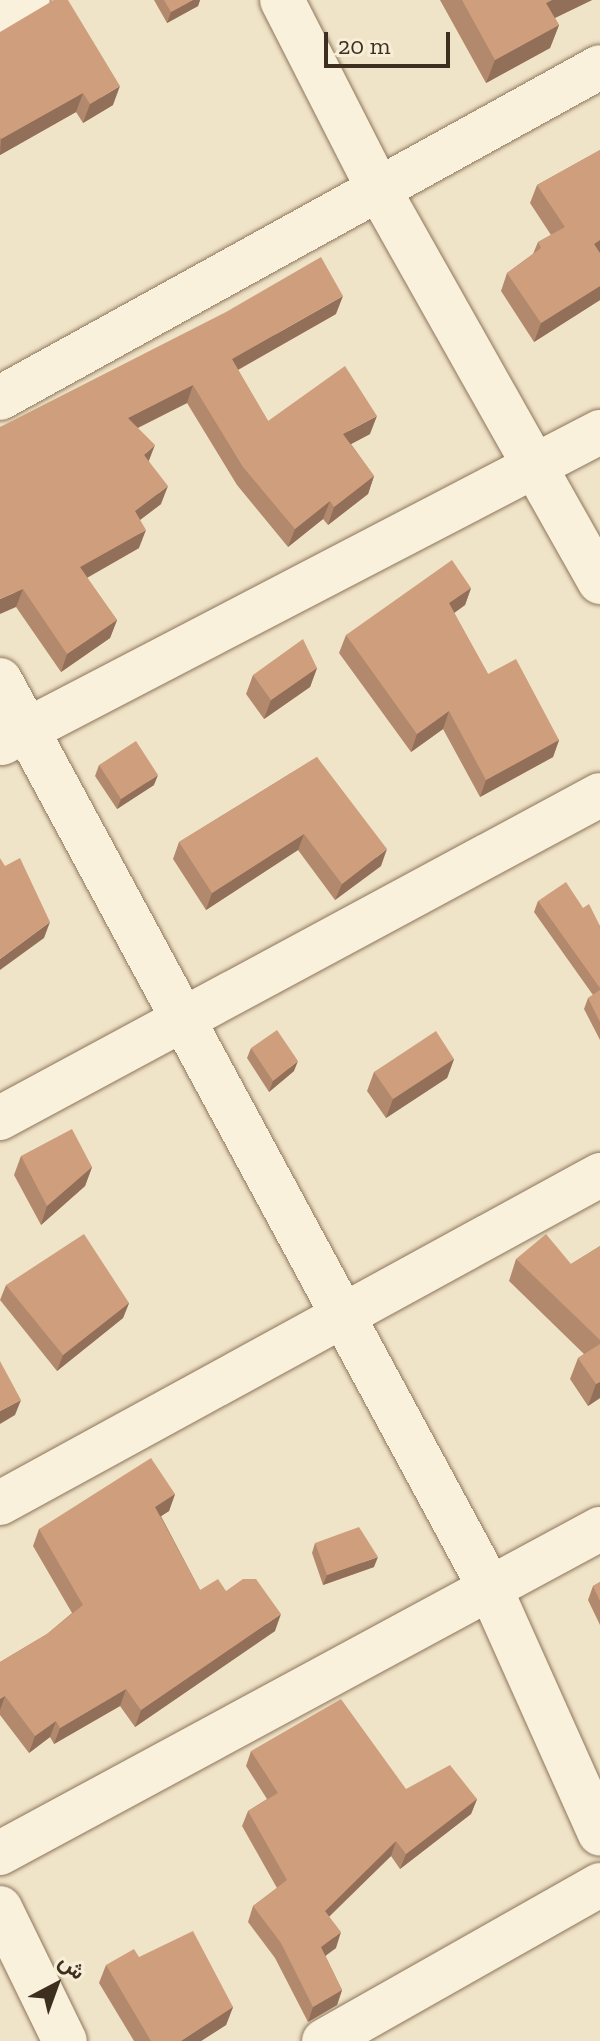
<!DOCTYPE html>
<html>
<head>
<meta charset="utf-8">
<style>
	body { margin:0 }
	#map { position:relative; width:600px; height:2041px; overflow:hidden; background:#f0e4c8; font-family:"Zilla Slab",Vazirmatn,serif }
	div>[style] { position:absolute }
	.roads { filter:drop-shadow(0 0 2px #8d765c) drop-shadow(0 0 2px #8d765c) }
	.minor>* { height:44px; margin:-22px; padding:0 22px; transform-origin:22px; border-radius:22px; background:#faf1dc }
	.wall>* { inset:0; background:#b2896c }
	.shaded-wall>* { inset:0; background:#916f58 }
	.building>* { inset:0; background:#cf9f7d }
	span { translate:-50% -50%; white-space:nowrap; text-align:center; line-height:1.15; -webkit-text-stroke:7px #f7eed8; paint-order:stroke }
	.north { position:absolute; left:16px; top:1945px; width:80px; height:80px; -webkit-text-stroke:6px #f7eed8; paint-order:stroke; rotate:41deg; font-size:22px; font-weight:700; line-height:32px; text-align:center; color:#3d2e20 }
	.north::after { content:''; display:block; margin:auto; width:28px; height:36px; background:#3d2e20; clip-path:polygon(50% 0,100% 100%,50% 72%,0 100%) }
	.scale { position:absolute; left:324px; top:32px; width:126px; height:36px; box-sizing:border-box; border:4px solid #3d2e20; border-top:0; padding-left:10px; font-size:24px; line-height:28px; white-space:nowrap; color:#3d2e20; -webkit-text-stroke:6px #f7eed8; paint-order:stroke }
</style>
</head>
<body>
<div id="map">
	<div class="roads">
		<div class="minor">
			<div style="left:282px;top:0;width:213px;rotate:63deg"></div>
			<div style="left:379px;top:190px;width:450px;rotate:60.6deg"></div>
			<div style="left:0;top:16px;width:32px;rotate:-30deg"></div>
			<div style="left:0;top:398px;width:685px;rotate:-28.88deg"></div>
			<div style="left:0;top:680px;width:1032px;rotate:61.65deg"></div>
			<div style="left:490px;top:1588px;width:269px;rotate:65.9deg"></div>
			<div style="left:2px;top:743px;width:674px;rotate:-27.48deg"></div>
			<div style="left:0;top:1118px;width:681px;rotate:-28.3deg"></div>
			<div style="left:0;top:1503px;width:684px;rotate:-28.66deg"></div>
			<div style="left:0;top:1853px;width:682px;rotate:-28.37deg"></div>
			<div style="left:0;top:1908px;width:148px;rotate:64deg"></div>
			<div style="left:324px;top:2041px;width:317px;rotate:-29.5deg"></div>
		</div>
	</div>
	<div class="wall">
		<div style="clip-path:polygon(154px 0,200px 0,198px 6px,167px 23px)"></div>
		<div style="clip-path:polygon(440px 0,592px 0,555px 18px,559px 25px,550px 48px,486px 83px)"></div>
		<div style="clip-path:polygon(0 32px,113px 105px,83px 123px,76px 112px,0 155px)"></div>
		<div style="clip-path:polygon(600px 150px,600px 300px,534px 342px,501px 291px,507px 273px,533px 254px,538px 242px,551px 235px,530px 203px,537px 185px)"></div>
		<div style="clip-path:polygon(336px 314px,238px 370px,268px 421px,370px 434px,351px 444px,374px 476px,368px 494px,328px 525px,323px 519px,288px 547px,237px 485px,187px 403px,138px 428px,149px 461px,161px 504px,140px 520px,139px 548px,87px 578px,117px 620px,110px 638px,61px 672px,16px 607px,0 427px)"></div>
		<div style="clip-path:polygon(471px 588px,465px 605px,454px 613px,488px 674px,559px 740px,553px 757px,480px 797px,443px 729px,411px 752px,339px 653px,346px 635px)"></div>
		<div style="clip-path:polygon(317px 668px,310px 687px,264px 719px,246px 694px,253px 675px)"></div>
		<div style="clip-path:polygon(317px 757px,381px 866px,335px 900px,298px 850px,206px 910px,173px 859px,179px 842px)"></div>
		<div style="clip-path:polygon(99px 765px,154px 785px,117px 809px,95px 776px)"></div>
		<div style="clip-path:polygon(538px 901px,583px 908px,600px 926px,600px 1040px,584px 1009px,588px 998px,593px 995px,534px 912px)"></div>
		<div style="clip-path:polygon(251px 1048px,294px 1071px,269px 1092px,247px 1058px)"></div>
		<div style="clip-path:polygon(454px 1059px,447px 1078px,386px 1118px,367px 1091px,374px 1072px)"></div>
		<div style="clip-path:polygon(21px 1156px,92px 1167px,85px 1186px,41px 1225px,14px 1175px)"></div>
		<div style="clip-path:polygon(600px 1246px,600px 1398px,588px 1406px,570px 1379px,578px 1358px,584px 1354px,509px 1281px,516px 1259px,571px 1264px)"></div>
		<div style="clip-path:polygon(6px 1285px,129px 1303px,123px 1318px,57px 1371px,0 1300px)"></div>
		<div style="clip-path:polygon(175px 1494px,169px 1511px,161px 1516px,200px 1590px,226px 1591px,275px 1631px,135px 1727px,120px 1706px,54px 1744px,50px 1737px,29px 1753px,0 1715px,0 1662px,47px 1634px,72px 1613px,33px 1546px,39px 1529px)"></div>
		<div style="clip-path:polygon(315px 1543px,374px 1567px,323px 1585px,312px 1553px)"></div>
		<div style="clip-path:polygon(600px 1582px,600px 1625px,588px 1600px,593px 1586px)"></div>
		<div style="clip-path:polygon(251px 1751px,406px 1789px,477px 1799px,471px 1814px,400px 1869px,391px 1856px,329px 1917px,336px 1948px,325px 1955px,342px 1990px,337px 2005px,308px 2022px,275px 1958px,248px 1922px,253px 1906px,277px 1888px,242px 1826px,248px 1811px,267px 1799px,246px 1766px)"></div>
		<div style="clip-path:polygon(139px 1957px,233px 2007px,226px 2025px,201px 2041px,134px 2041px,99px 1983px,106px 1965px)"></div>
	</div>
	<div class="shaded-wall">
		<div style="clip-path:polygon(193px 0,200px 0,198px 6px,167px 23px,171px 12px)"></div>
		<div style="clip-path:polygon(552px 0,592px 0,538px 26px,546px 3px)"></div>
		<div style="clip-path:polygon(559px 25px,550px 48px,486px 83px,495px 60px)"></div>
		<div style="clip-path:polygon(120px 86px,113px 105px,83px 123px,90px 104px)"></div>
		<div style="clip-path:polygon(83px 93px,76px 112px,0 155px,1px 139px)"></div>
		<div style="clip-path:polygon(600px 240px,600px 255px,594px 244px)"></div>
		<div style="clip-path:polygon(600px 286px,600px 300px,534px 342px,541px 323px)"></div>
		<div style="clip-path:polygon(343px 296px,336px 314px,225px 377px,232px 359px)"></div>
		<div style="clip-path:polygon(193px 385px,187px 403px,121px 436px,128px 418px)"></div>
		<div style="clip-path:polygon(377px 416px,370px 434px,336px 452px,343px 434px)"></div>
		<div style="clip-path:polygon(155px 445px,148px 463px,144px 455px)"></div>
		<div style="clip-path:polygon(374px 476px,368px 494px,328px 525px,334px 507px)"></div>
		<div style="clip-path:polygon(168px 486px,161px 504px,128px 529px,135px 511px)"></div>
		<div style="clip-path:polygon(330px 501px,323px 519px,288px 547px,295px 529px)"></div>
		<div style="clip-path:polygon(146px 530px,139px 548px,74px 585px,80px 567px)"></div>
		<div style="clip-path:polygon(471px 588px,465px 605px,443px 621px,449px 603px)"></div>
		<div style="clip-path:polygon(23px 589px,16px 607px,0 614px,0 599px)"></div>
		<div style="clip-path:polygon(117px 620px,110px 638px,61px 672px,67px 654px)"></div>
		<div style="clip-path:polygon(317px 668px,310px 687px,264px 719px,271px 700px)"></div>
		<div style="clip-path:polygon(449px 711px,443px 729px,411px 752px,417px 734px)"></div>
		<div style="clip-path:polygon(559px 740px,553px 757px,480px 797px,486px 780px)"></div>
		<div style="clip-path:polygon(158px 775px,154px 785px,117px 809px,121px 799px)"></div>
		<div style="clip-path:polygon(304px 834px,298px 850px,206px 910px,212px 893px)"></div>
		<div style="clip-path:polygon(387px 849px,381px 866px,335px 900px,342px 884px)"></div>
		<div style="clip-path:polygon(50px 922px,44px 938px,0 970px,0 959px)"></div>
		<div style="clip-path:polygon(454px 1059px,447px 1078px,386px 1118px,393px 1099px)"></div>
		<div style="clip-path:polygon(298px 1061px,294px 1071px,269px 1092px,273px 1081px)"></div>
		<div style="clip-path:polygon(92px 1167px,85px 1186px,41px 1225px,47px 1206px)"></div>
		<div style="clip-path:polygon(129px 1303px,123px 1318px,57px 1371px,63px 1355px)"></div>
		<div style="clip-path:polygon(600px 1382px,600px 1398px,588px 1406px,596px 1384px)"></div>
		<div style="clip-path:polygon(21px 1400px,15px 1415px,0 1424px,0 1411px)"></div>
		<div style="clip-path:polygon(175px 1494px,169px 1511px,149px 1524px,155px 1507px)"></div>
		<div style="clip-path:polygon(378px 1557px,374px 1567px,323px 1585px,327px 1575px)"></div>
		<div style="clip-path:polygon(281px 1614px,275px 1631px,135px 1727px,141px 1710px)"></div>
		<div style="clip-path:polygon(126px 1689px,120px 1706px,54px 1744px,60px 1728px)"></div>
		<div style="clip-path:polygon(5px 1696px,0 1710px,0 1699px)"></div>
		<div style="clip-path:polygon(56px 1721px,50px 1737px,29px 1753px,35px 1736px)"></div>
		<div style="clip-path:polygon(477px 1799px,471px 1814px,400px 1869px,406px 1854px)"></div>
		<div style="clip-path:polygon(396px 1841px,391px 1856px,319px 1926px,325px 1911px)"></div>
		<div style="clip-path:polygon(341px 1932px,336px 1948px,316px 1963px,321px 1947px)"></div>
		<div style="clip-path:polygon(342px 1990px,337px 2005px,308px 2022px,313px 2007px)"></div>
		<div style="clip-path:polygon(233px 2007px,226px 2025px,201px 2041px,181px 2041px)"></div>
	</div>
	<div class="building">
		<div style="clip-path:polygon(54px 0,68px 0,120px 86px,90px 104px,83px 93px,1px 139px,0 137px,0 32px)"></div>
		<div style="clip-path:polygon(164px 0,193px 0,171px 12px)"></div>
		<div style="clip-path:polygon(462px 0,552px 0,546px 3px,559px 25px,495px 60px)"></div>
		<div style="clip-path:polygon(600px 150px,600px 240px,594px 244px,600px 253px,600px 286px,541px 323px,507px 273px,541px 248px,538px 242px,565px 227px,537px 185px)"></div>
		<div style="clip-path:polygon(321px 257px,343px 296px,232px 359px,268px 421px,345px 366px,377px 416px,343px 434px,374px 476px,334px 507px,330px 501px,295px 529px,243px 467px,193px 385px,128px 418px,155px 445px,144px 455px,168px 486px,135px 511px,146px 530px,80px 567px,117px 620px,67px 654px,23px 589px,0 599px,0 427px,226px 312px)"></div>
		<div style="clip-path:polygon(452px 560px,471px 588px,449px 603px,488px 674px,516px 659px,559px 740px,486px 780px,449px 711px,417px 734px,346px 635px)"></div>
		<div style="clip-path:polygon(303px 639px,317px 668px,271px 700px,253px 675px)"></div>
		<div style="clip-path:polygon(136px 741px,158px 775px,121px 799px,99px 765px)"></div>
		<div style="clip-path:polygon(317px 757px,387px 849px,342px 884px,304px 834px,212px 893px,179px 842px)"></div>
		<div style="clip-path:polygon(0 858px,5px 866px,20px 858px,50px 922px,0 959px)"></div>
		<div style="clip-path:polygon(566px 882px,583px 908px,589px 904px,600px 926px,600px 988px,538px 901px)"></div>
		<div style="clip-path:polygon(600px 990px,600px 1022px,588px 998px)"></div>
		<div style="clip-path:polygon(277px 1030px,298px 1061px,273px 1081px,251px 1048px)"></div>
		<div style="clip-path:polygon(436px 1031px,454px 1059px,393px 1099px,374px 1072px)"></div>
		<div style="clip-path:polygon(72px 1129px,92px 1167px,47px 1206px,21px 1156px)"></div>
		<div style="clip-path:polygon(84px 1234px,129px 1303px,63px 1355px,6px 1285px)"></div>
		<div style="clip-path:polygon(546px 1234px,571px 1264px,600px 1246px,600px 1340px,516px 1259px)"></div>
		<div style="clip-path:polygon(600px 1344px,600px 1382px,596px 1384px,578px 1358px)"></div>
		<div style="clip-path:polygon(0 1361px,21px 1400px,0 1411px)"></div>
		<div style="clip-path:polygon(151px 1458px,175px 1494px,155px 1507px,200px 1590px,218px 1579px,226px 1591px,243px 1579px,256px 1579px,281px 1614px,141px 1710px,126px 1689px,60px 1728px,56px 1721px,35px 1736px,5px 1696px,0 1699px,0 1662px,47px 1634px,83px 1605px,39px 1529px)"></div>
		<div style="clip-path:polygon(359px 1527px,378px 1557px,327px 1575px,315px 1543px)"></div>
		<div style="clip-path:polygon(600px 1582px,600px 1601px,593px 1586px)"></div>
		<div style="clip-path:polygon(341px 1699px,406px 1789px,450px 1765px,477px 1799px,406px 1854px,396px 1841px,325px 1911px,341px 1932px,321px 1947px,342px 1990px,313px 2007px,281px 1943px,253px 1906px,287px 1880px,248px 1811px,278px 1793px,251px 1751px)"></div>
		<div style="clip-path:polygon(193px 1931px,233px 2007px,181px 2041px,151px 2041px,106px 1965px,134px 1949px,139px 1957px)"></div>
	</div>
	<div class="north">ش</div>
	<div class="scale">20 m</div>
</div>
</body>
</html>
